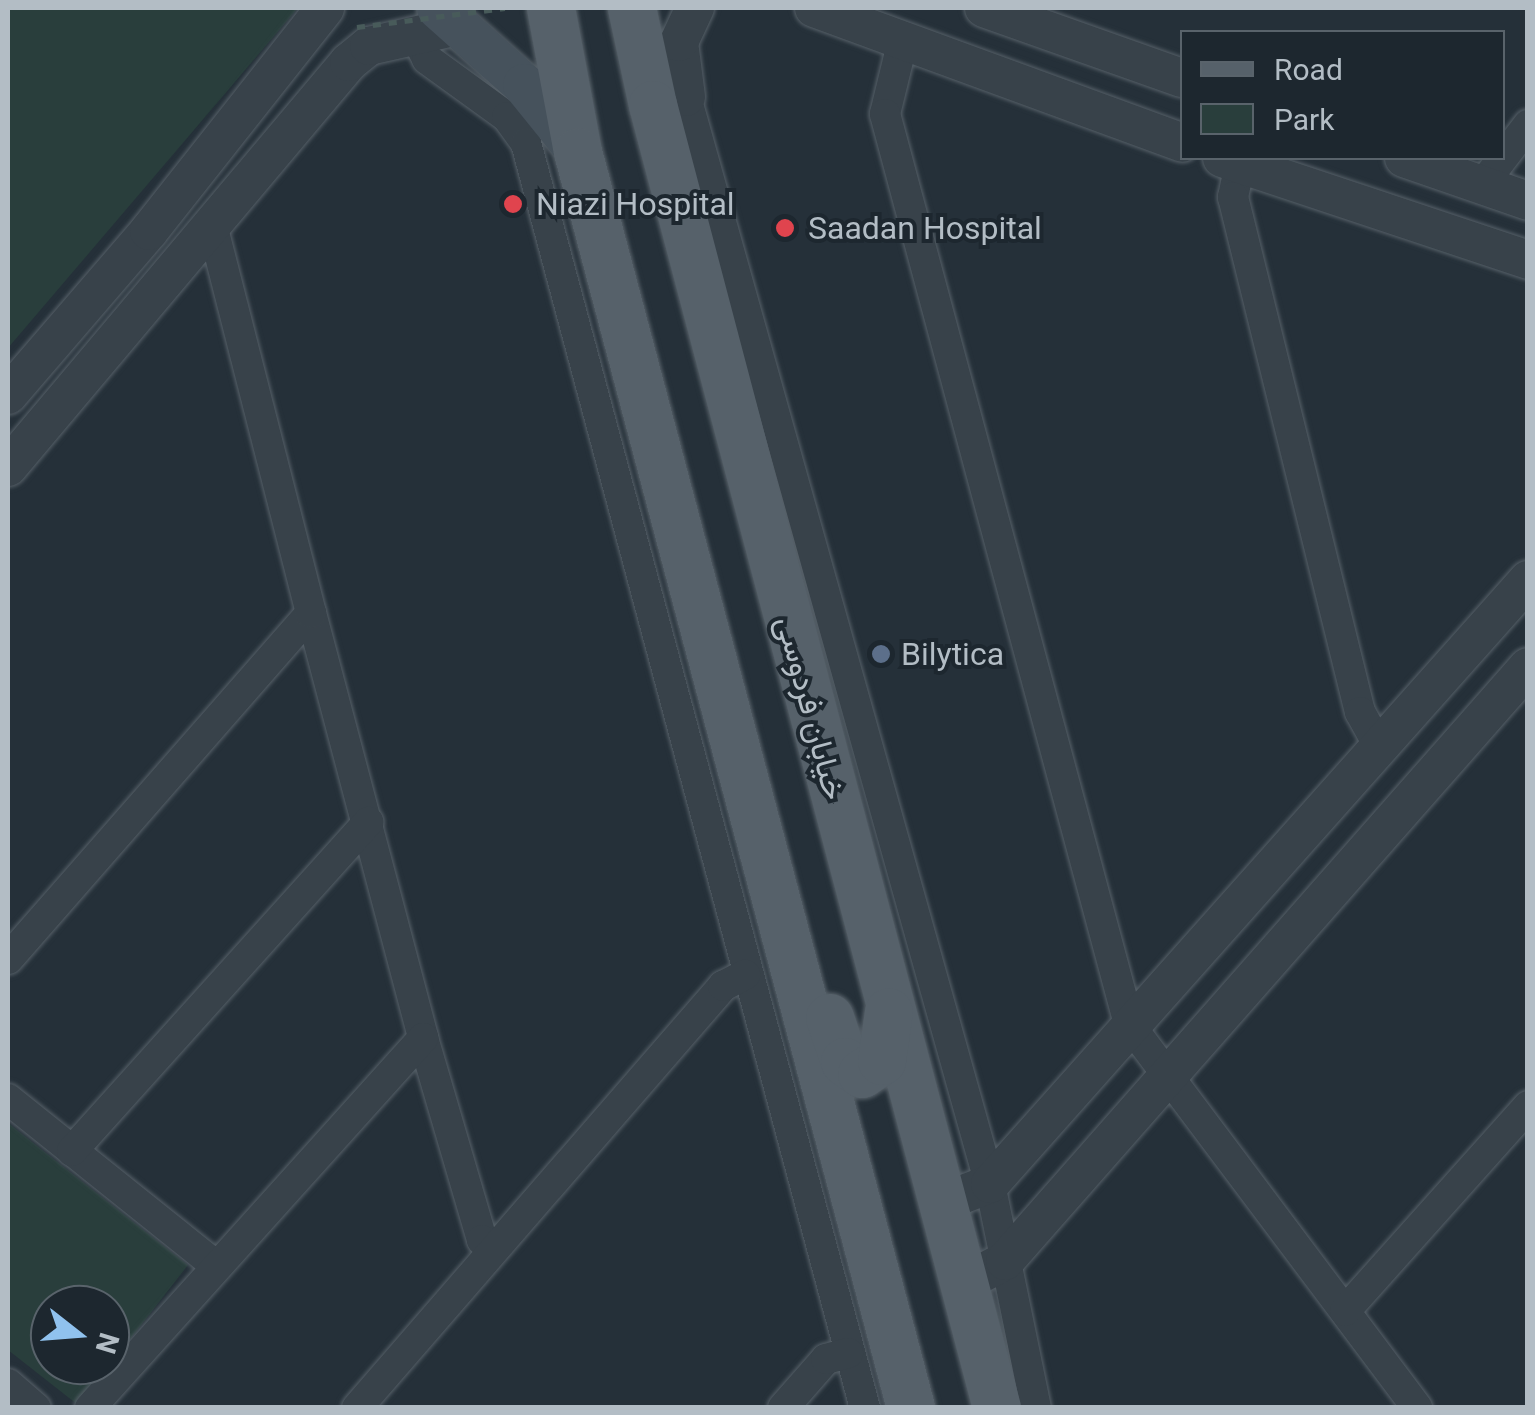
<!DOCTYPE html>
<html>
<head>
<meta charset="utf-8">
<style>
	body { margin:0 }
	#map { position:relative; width:1535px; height:1415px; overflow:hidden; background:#253039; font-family:Roboto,Vazirmatn,sans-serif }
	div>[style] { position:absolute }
	.green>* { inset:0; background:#293e3c }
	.roads { filter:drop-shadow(0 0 2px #566068) drop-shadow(0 0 2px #566068) }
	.minor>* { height:30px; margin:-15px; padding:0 15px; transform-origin:15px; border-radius:15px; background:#38424a }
	.tertiary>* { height:38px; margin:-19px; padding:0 19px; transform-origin:19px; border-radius:19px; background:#38424a }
	.secondary>* { height:42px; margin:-21px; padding:0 21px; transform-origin:21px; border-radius:21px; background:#46525c }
	.primary>* { height:48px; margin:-24px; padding:0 24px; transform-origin:24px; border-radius:24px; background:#56616a }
	.path-bridge>* { height:5px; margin-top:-2.5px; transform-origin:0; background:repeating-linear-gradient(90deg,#485b5a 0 8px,transparent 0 16px) }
	.dots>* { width:28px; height:28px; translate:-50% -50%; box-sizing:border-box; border:5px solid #1d272f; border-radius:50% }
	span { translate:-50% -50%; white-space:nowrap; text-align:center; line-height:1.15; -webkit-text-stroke:8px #1d272f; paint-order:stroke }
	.poi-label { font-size:32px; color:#b3bdc5 }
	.left { translate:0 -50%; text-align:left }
	.street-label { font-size:32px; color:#b3bdc5 }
	.frame { position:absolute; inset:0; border:10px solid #b3bdc5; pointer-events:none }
	.legend { position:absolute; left:1180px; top:30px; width:325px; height:130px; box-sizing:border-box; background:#1d272f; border:2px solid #59636b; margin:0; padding:12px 18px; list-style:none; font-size:30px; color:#b3bdc5 }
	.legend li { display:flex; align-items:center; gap:20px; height:50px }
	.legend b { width:50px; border:2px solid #59636b }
	.north { position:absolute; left:30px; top:1285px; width:100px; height:100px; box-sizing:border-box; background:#1d272f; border:2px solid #59636b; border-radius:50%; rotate:107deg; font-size:28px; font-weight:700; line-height:40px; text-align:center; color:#b3bdc5 }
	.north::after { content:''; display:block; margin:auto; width:35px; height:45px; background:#90c2ee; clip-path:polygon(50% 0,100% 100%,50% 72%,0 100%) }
</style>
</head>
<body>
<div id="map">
	<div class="green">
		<div style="clip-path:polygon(8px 8px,298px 8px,8px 348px)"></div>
		<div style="clip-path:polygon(8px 1123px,188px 1265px,110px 1365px,110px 1305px,50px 1305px,50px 1365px,110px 1365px,78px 1405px,8px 1350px)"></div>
	</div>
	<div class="roads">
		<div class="minor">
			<div style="left:415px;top:35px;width:27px;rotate:63deg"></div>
			<div style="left:427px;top:59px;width:99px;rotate:35.9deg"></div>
			<div style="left:507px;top:117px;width:32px;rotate:54deg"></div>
			<div style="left:526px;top:143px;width:1310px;rotate:75deg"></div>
			<div style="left:903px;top:40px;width:76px;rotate:103.7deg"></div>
			<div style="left:885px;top:114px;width:942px;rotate:74.99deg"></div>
			<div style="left:1129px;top:1024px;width:480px;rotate:53.1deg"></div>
			<div style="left:686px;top:97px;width:1129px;rotate:74.38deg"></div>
			<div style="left:990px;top:1184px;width:229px;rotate:78.4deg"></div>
			<div style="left:1240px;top:164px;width:34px;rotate:102deg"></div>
			<div style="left:1233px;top:197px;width:530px;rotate:76.15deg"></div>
			<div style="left:1360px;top:712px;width:38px;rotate:61deg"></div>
			<div style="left:1482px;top:185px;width:76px;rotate:-52.5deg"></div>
			<div style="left:311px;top:613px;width:440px;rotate:75.2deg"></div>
			<div style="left:423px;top:1038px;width:210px;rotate:73.7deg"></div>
			<div style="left:482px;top:1240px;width:15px;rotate:42deg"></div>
			<div style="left:8px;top:959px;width:460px;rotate:-48.8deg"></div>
			<div style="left:311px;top:613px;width:397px;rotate:-104.3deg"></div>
			<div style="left:8px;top:1099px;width:264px;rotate:38.7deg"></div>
			<div style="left:72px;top:1151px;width:443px;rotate:-48deg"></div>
			<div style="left:1345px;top:1311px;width:275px;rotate:-48.2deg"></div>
			<div style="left:8px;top:1384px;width:37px;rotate:41deg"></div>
			<div style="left:90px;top:1408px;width:498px;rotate:-48deg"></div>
			<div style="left:357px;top:1408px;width:559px;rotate:-49.06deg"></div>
			<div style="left:723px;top:986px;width:25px;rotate:-27deg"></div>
			<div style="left:783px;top:1408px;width:65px;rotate:-48.7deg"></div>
			<div style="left:826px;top:1359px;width:23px;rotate:-15deg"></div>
		</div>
		<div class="tertiary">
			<div style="left:814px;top:8px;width:392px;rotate:20.1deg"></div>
			<div style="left:984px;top:8px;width:210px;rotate:19.5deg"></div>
			<div style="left:686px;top:97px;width:55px;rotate:-97.3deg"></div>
			<div style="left:679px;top:42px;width:38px;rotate:-65deg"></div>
			<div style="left:1222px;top:158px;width:323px;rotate:18.4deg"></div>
			<div style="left:1404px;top:158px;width:131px;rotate:19.1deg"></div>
			<div style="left:8px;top:395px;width:216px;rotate:-49.3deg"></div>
			<div style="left:149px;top:231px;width:284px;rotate:-51.7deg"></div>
			<div style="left:8px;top:467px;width:529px;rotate:-49.9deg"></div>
			<div style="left:349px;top:62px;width:26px;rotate:-39deg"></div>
			<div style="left:369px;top:46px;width:91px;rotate:-12.7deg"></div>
			<div style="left:943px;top:1202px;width:50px;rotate:-21deg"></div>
			<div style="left:990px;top:1184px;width:809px;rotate:-48.31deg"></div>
			<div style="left:965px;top:1282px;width:45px;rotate:-27.7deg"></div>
			<div style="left:1005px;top:1261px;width:791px;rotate:-48.64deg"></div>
		</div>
		<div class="secondary">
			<div style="left:438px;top:8px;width:115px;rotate:41.8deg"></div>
			<div style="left:524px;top:85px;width:86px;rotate:51.1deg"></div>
		</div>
		<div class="primary">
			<div style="left:551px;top:8px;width:147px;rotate:79.4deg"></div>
			<div style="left:578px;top:152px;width:1299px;rotate:75.15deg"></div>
			<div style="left:632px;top:8px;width:99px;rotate:77.8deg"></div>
			<div style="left:653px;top:105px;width:1348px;rotate:75.21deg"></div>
			<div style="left:830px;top:1018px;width:46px;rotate:71.2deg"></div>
			<div style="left:845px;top:1062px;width:21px;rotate:35deg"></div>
			<div style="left:862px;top:1074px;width:24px;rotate:-33deg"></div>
			<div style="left:882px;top:1061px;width:49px;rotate:-81.9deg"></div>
		</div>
	</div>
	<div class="path-bridge">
		<div style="left:357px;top:27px;width:149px;rotate:-7.3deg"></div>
	</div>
	<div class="dots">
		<div style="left:513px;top:204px;background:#e0444e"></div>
		<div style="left:785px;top:228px;background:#e0444e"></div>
		<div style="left:881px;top:654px;background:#5c6f8a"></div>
	</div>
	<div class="poi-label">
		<span class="left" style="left:536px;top:204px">Niazi Hospital</span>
		<span class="left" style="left:808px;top:228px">Saadan Hospital</span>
		<span class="left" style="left:901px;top:654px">Bilytica</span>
	</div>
	<div class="street-label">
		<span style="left:811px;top:708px;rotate:75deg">خیابان فردوسی</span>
	</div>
	<div class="frame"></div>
	<ul class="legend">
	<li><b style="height:12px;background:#56616a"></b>Road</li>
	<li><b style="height:28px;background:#293e3c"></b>Park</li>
	</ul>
	<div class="north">N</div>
</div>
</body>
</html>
